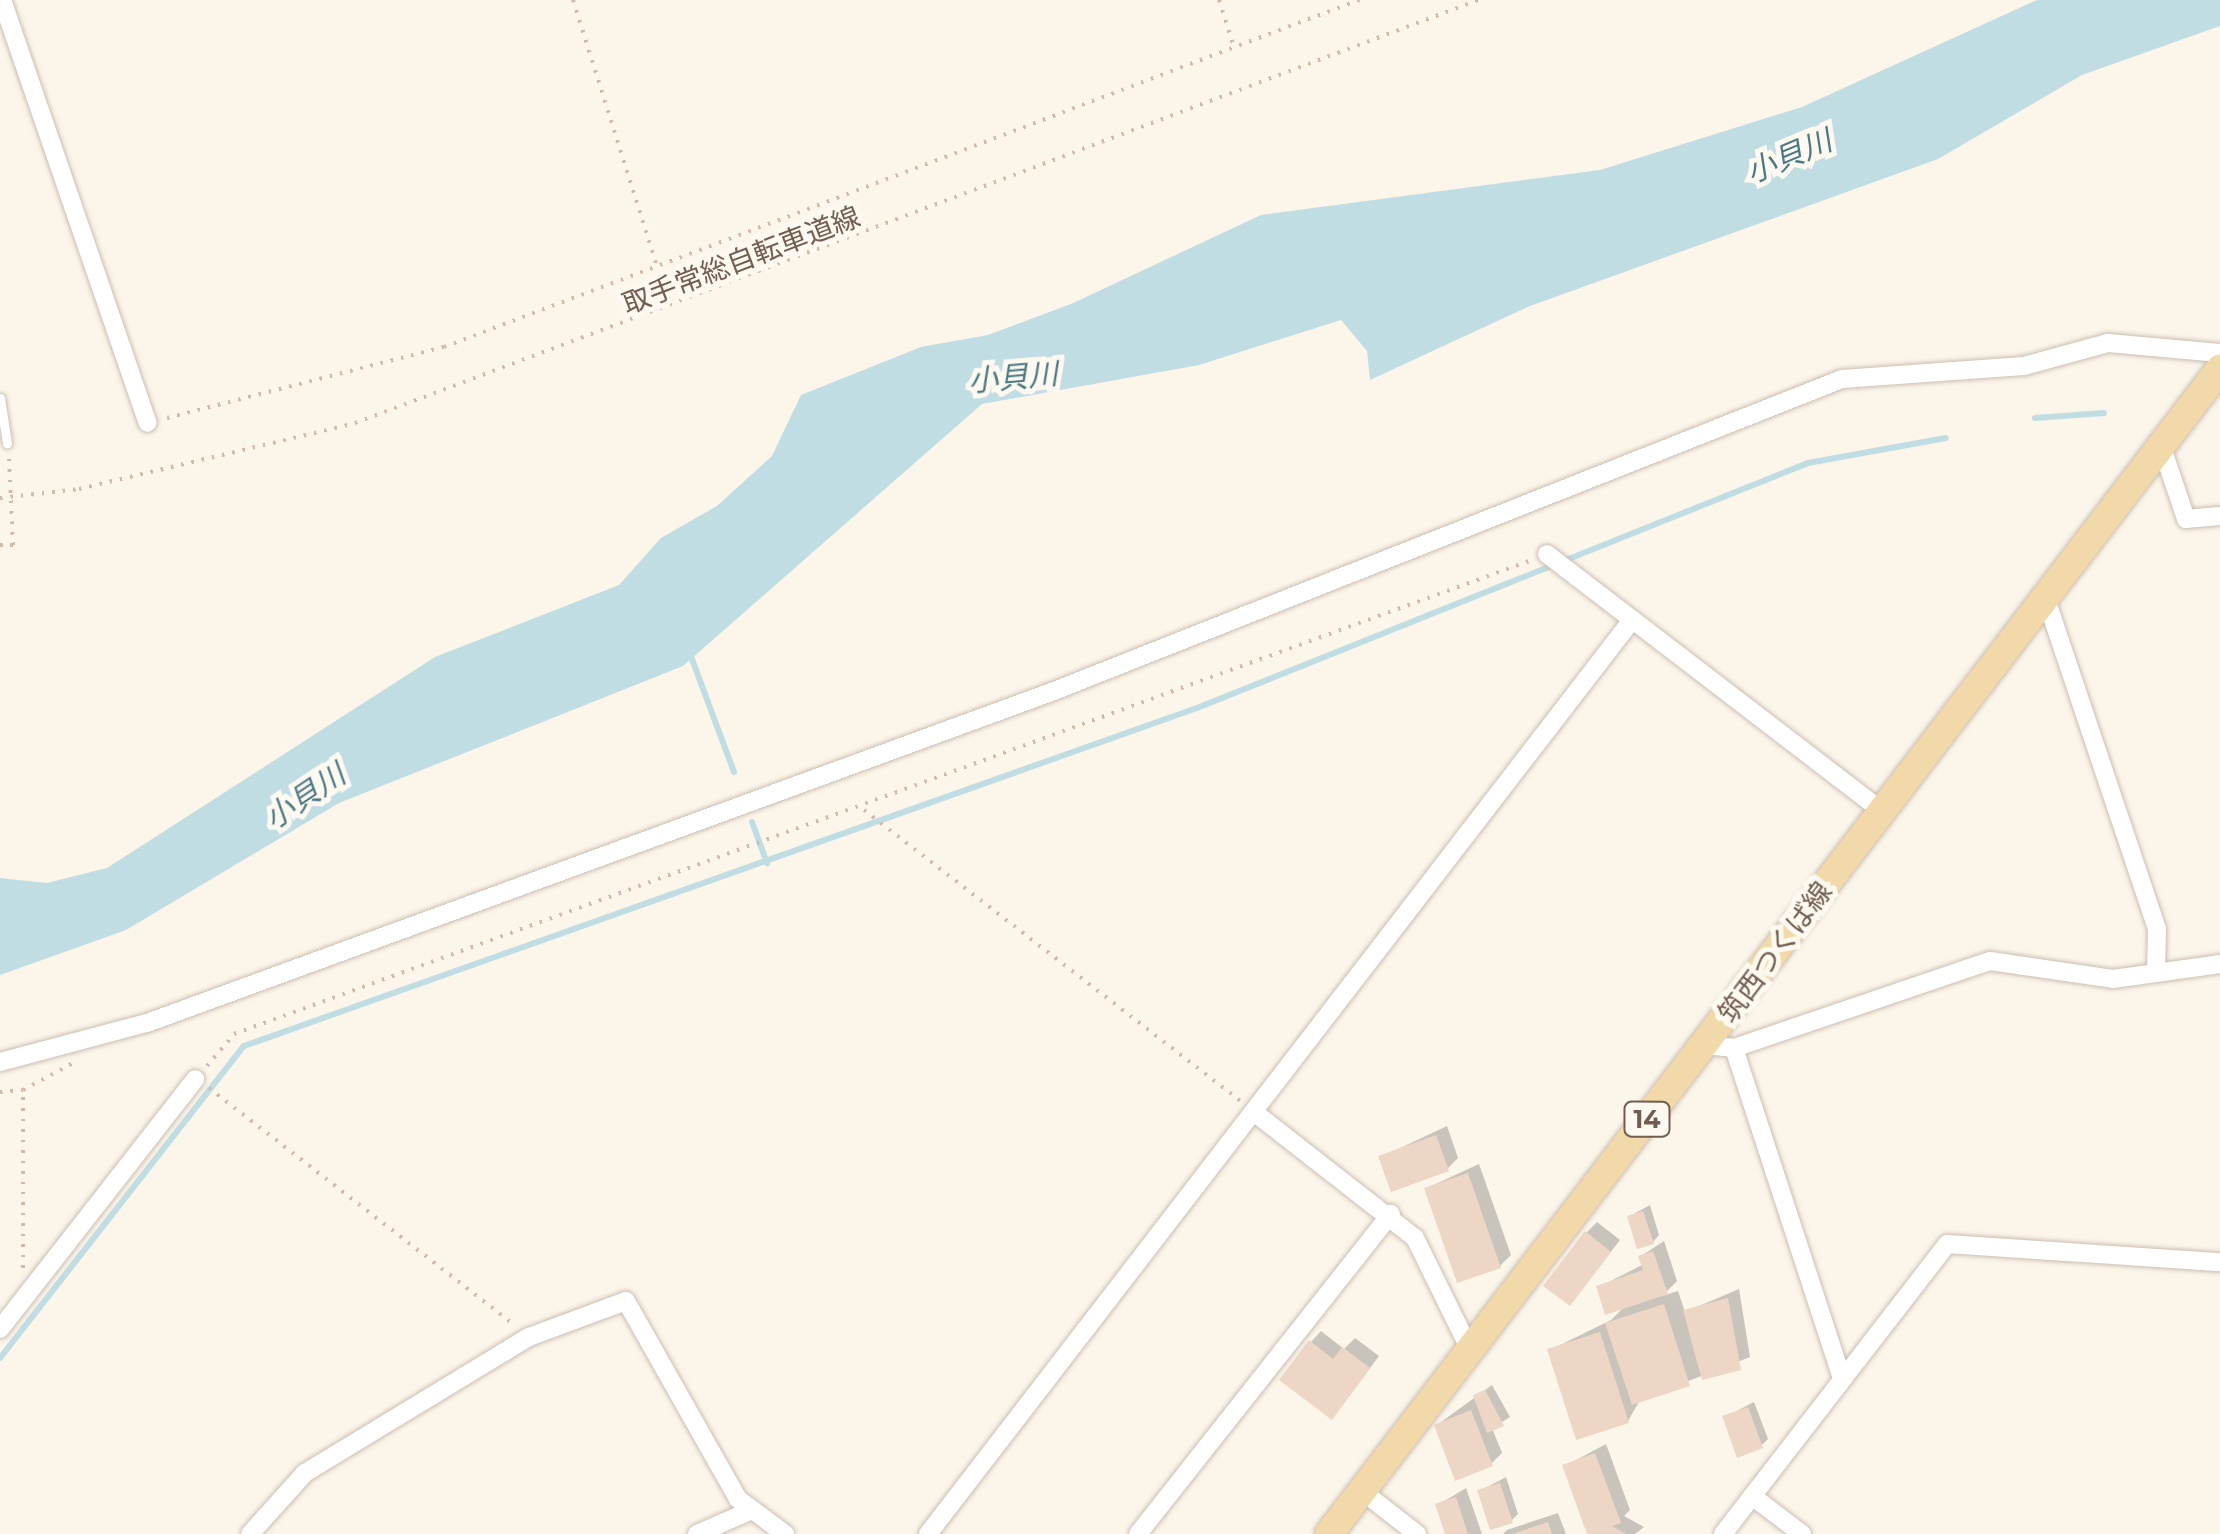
<!DOCTYPE html>
<html>
<head>
<meta charset="utf-8">
<style>
	body { margin:0 }
	#map { position:relative; width:2220px; height:1534px; overflow:hidden; background:#fbf5ea; font-family:Montserrat,"Noto Sans JP",sans-serif }
	div>[style] { position:absolute }
	.water>* { inset:0; background:#c0dde3 }
	.shadow>* { inset:0; background:#0003 }
	.stream>* { height:6px; margin:-3px; padding:0 3px; transform-origin:3px; border-radius:3px; background:#c0dde3 }
	.building>* { inset:0; background:#edd6c5 }
	.path>* { height:4px; margin-top:-2px; transform-origin:0; background:repeating-linear-gradient(90deg,#d3b9a7 0 2.5px,transparent 0 10.5px) }
	.roads { filter:drop-shadow(0 0 2px #ccbdb1) drop-shadow(0 0 2px #ccbdb1) }
	.service>* { height:9px; margin:-4.5px; padding:0 4.5px; transform-origin:4.5px; border-radius:4.5px; background:#fff }
	.minor>* { height:18px; margin:-9px; padding:0 9px; transform-origin:9px; border-radius:9px; background:#fff }
	.primary>* { height:28px; margin:-14px; padding:0 14px; transform-origin:14px; border-radius:14px; background:#f2d9aa }
	span { translate:-50% -50%; white-space:nowrap; text-align:center; line-height:1.15; -webkit-text-stroke:10px #fdf9f0; paint-order:stroke }
	.shield-label span { padding:2px 8px; background:#fdf9f0; border:2px solid; border-radius:8px; -webkit-text-stroke-width:0 }
	.shield-label { font-size:25px; color:#735d50; font-weight:700 }
	.street-label { font-size:28px; color:#735d50 }
	.water-label { font-size:30px; color:#4c7984; font-style:italic }
</style>
</head>
<body>
<div id="map">
	<div class="water">
		<div style="clip-path:polygon(2037px 0,2220px 0,2220px 26px,2082px 75px,1938px 159px,1530px 306px,1370px 380px,1367px 351px,1341px 320px,1199px 365px,982px 404px,683px 666px,339px 803px,126px 930px,0 975px,0 878px,47px 883px,107px 868px,435px 657px,619px 585px,661px 538px,717px 506px,772px 456px,801px 395px,921px 347px,988px 335px,1071px 304px,1261px 215px,1600px 170px,1802px 107px)"></div>
	</div>
	<div class="shadow">
		<div style="clip-path:polygon(1447px 1126px,1458px 1158px,1447px 1169px,1381px 1157px)"></div>
		<div style="clip-path:polygon(1479px 1164px,1511px 1255px,1500px 1266px,1427px 1188px)"></div>
		<div style="clip-path:polygon(1650px 1205px,1659px 1235px,1653px 1242px,1630px 1216px)"></div>
		<div style="clip-path:polygon(1597px 1222px,1620px 1240px,1580px 1292px,1586px 1233px)"></div>
		<div style="clip-path:polygon(1664px 1241px,1677px 1281px,1662px 1296px,1678px 1291px,1685px 1312px,1739px 1289px,1750px 1357px,1640px 1400px,1628px 1421px,1550px 1350px,1611px 1320px,1626px 1305px,1599px 1287px,1644px 1264px,1641px 1256px)"></div>
		<div style="clip-path:polygon(1321px 1331px,1344px 1349px,1355px 1338px,1379px 1356px,1342px 1406px,1311px 1342px)"></div>
		<div style="clip-path:polygon(1492px 1385px,1510px 1417px,1492px 1428px,1502px 1453px,1491px 1464px,1437px 1425px)"></div>
		<div style="clip-path:polygon(1754px 1402px,1768px 1439px,1761px 1446px,1725px 1417px)"></div>
		<div style="clip-path:polygon(1606px 1444px,1630px 1510px,1624px 1516px,1644px 1527px,1635px 1534px,1603px 1534px,1565px 1466px)"></div>
		<div style="clip-path:polygon(1506px 1477px,1518px 1514px,1511px 1521px,1480px 1491px)"></div>
		<div style="clip-path:polygon(1466px 1488px,1482px 1534px,1448px 1534px,1438px 1505px)"></div>
		<div style="clip-path:polygon(1558px 1513px,1566px 1534px,1503px 1534px,1507px 1530px)"></div>
	</div>
	<div class="stream">
		<div style="left:2035px;top:418px;width:69px;rotate:-4.1deg"></div>
		<div style="left:689px;top:651px;width:129px;rotate:69.6deg"></div>
		<div style="left:752px;top:822px;width:44px;rotate:69.9deg"></div>
		<div style="left:0;top:1358px;width:396px;rotate:-52deg"></div>
		<div style="left:244px;top:1046px;width:1011px;rotate:-19.53deg"></div>
		<div style="left:1197px;top:708px;width:658px;rotate:-21.85deg"></div>
		<div style="left:1808px;top:463px;width:140px;rotate:-10.3deg"></div>
	</div>
	<div class="building">
		<div style="clip-path:polygon(1436px 1135px,1449px 1171px,1391px 1192px,1378px 1156px)"></div>
		<div style="clip-path:polygon(1468px 1173px,1501px 1268px,1457px 1283px,1424px 1188px)"></div>
		<div style="clip-path:polygon(1643px 1211px,1654px 1244px,1637px 1249px,1627px 1216px)"></div>
		<div style="clip-path:polygon(1585px 1231px,1611px 1252px,1570px 1306px,1543px 1286px)"></div>
		<div style="clip-path:polygon(1653px 1251px,1668px 1294px,1605px 1315px,1596px 1286px,1643px 1270px,1638px 1256px)"></div>
		<div style="clip-path:polygon(1728px 1298px,1741px 1370px,1702px 1380px,1683px 1310px)"></div>
		<div style="clip-path:polygon(1664px 1304px,1690px 1386px,1632px 1405px,1605px 1323px)"></div>
		<div style="clip-path:polygon(1600px 1332px,1629px 1423px,1576px 1440px,1547px 1349px)"></div>
		<div style="clip-path:polygon(1309px 1340px,1333px 1359px,1342px 1347px,1370px 1368px,1332px 1420px,1279px 1380px)"></div>
		<div style="clip-path:polygon(1485px 1390px,1504px 1426px,1487px 1433px,1473px 1395px)"></div>
		<div style="clip-path:polygon(1748px 1407px,1763px 1448px,1737px 1458px,1722px 1416px)"></div>
		<div style="clip-path:polygon(1471px 1410px,1493px 1466px,1455px 1481px,1434px 1425px)"></div>
		<div style="clip-path:polygon(1595px 1453px,1621px 1523px,1612px 1526px,1626px 1534px,1587px 1534px,1562px 1465px)"></div>
		<div style="clip-path:polygon(1500px 1483px,1513px 1523px,1490px 1530px,1477px 1490px)"></div>
		<div style="clip-path:polygon(1456px 1497px,1468px 1534px,1445px 1534px,1435px 1504px)"></div>
		<div style="clip-path:polygon(1548px 1522px,1552px 1534px,1515px 1534px,1515px 1533px)"></div>
	</div>
	<div class="path">
		<div style="left:573px;top:0;width:280px;rotate:72.5deg"></div>
		<div style="left:1219px;top:0;width:52px;rotate:72.3deg"></div>
		<div style="left:167px;top:418px;width:286px;rotate:-14.4deg"></div>
		<div style="left:444px;top:347px;width:979px;rotate:-20.77deg"></div>
		<div style="left:0;top:498px;width:80px;rotate:-6.5deg"></div>
		<div style="left:79px;top:489px;width:284px;rotate:-13.4deg"></div>
		<div style="left:355px;top:423px;width:1200px;rotate:-20.64deg"></div>
		<div style="left:0;top:545px;width:13px"></div>
		<div style="left:13px;top:545px;width:88px;rotate:-92.6deg"></div>
		<div style="left:864px;top:810px;width:475px;rotate:37.7deg"></div>
		<div style="left:207px;top:1066px;width:42px;rotate:-49.8deg"></div>
		<div style="left:234px;top:1034px;width:1379px;rotate:-20.06deg"></div>
		<div style="left:209px;top:1088px;width:386px;rotate:37.8deg"></div>
		<div style="left:0;top:1092px;width:23px;rotate:-5deg"></div>
		<div style="left:23px;top:1268px;width:178px;rotate:-90deg"></div>
		<div style="left:23px;top:1090px;width:57px;rotate:-28.4deg"></div>
	</div>
	<div class="roads">
		<div class="service">
			<div style="left:0;top:398px;width:46px;rotate:81.2deg"></div>
		</div>
		<div class="minor">
			<div style="left:2px;top:0;width:447px;rotate:71deg"></div>
			<div style="left:2161px;top:445px;width:78px;rotate:71.3deg"></div>
			<div style="left:2186px;top:519px;width:34px;rotate:-5deg"></div>
			<div style="left:1547px;top:554px;width:422px;rotate:37.5deg"></div>
			<div style="left:2045px;top:596px;width:351px;rotate:71.4deg"></div>
			<div style="left:2157px;top:929px;width:43px;rotate:91.3deg"></div>
			<div style="left:1705px;top:1045px;width:29px;rotate:6deg"></div>
			<div style="left:1734px;top:1048px;width:270px;rotate:-18.8deg"></div>
			<div style="left:1990px;top:961px;width:124px;rotate:8.3deg"></div>
			<div style="left:2113px;top:979px;width:108px;rotate:-8deg"></div>
			<div style="left:1734px;top:1048px;width:347px;rotate:71.9deg"></div>
			<div style="left:0;top:1062px;width:152px;rotate:-14.9deg"></div>
			<div style="left:147px;top:1023px;width:966px;rotate:-20.1deg"></div>
			<div style="left:1054px;top:691px;width:848px;rotate:-21.6deg"></div>
			<div style="left:1842px;top:379px;width:182px;rotate:-4.1deg"></div>
			<div style="left:2024px;top:366px;width:87px;rotate:-15.3deg"></div>
			<div style="left:2108px;top:343px;width:112px;rotate:5.1deg"></div>
			<div style="left:1255px;top:1113px;width:203px;rotate:38deg"></div>
			<div style="left:1415px;top:1238px;width:125px;rotate:63.8deg"></div>
			<div style="left:0;top:1329px;width:317px;rotate:-52deg"></div>
			<div style="left:1362px;top:1491px;width:70px;rotate:38deg"></div>
			<div style="left:1752px;top:1496px;width:63px;rotate:37.2deg"></div>
			<div style="left:250px;top:1534px;width:82px;rotate:-48deg"></div>
			<div style="left:305px;top:1473px;width:262px;rotate:-31.3deg"></div>
			<div style="left:529px;top:1337px;width:103px;rotate:-20.4deg"></div>
			<div style="left:626px;top:1301px;width:227px;rotate:60.5deg"></div>
			<div style="left:738px;top:1499px;width:59px;rotate:36.7deg"></div>
			<div style="left:697px;top:1534px;width:60px;rotate:-23.6deg"></div>
			<div style="left:928px;top:1534px;width:1154px;rotate:-52.4deg"></div>
			<div style="left:1138px;top:1534px;width:408px;rotate:-51.7deg"></div>
			<div style="left:1723px;top:1534px;width:366px;rotate:-52.3deg"></div>
			<div style="left:1947px;top:1244px;width:274px;rotate:3.8deg"></div>
		</div>
		<div class="primary">
			<div style="left:1329px;top:1534px;width:1467px;rotate:-52.59deg"></div>
		</div>
	</div>
	<div class="shield-label">
		<span style="left:1647px;top:1119px">14</span>
	</div>
	<div class="street-label">
		<span style="left:741px;top:260px;rotate:-21deg">取手常総自転車道線</span>
		<span style="left:1775px;top:952px;rotate:-53deg">筑西つくば線</span>
	</div>
	<div class="water-label">
		<span style="left:1789px;top:157px;rotate:-23deg">小貝川</span>
		<span style="left:1013px;top:378px;rotate:-5deg">小貝川</span>
		<span style="left:305px;top:797px;rotate:-34deg">小貝川</span>
	</div>
</div>
</body>
</html>
